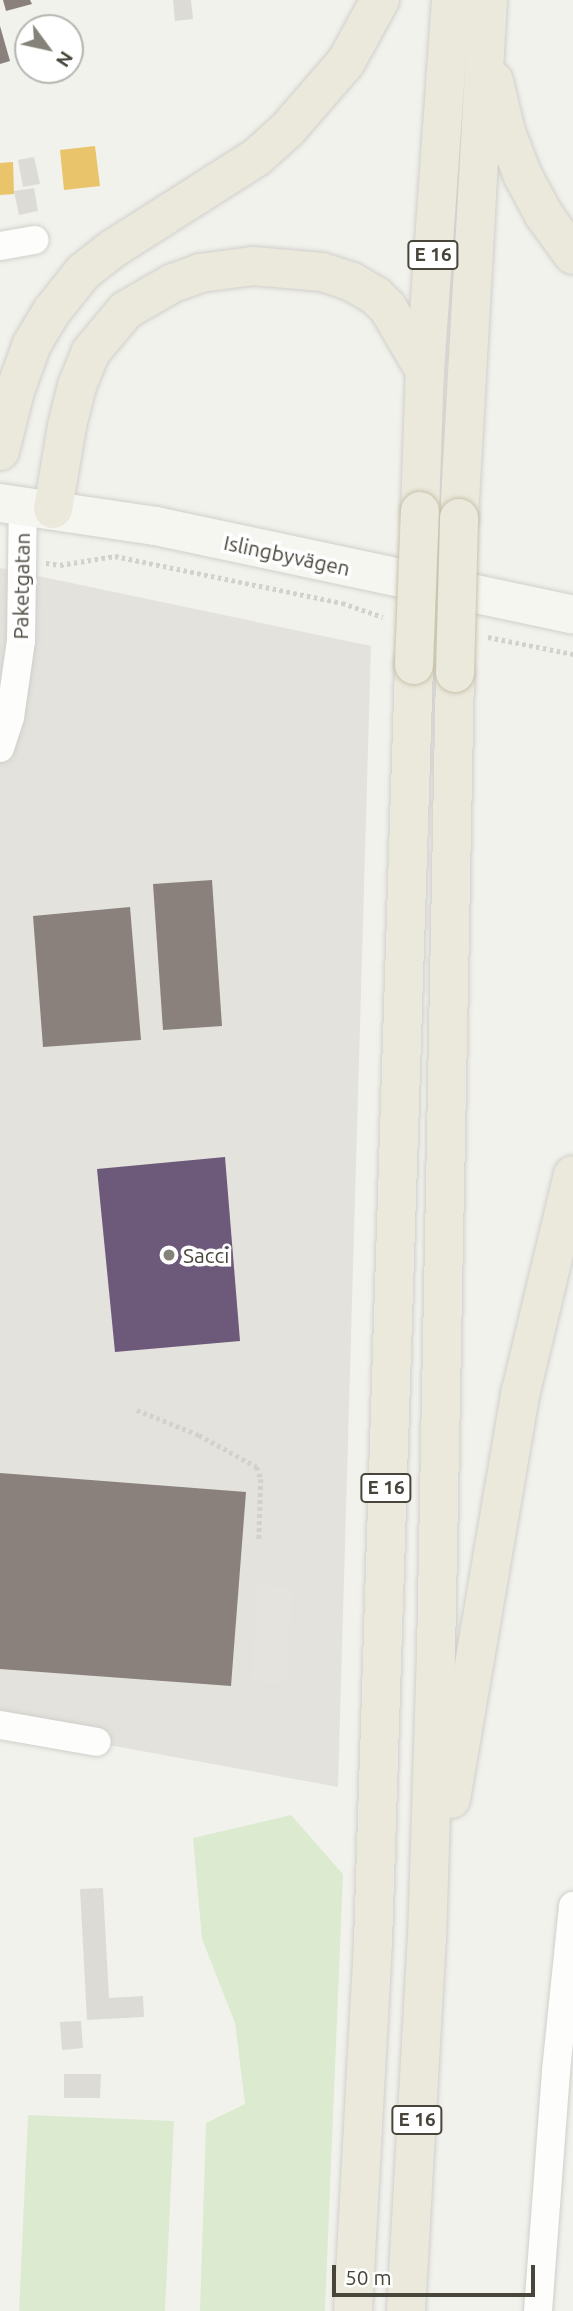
<!DOCTYPE html>
<html>
<head>
<meta charset="utf-8">
<style>
	body { margin:0 }
	#map { position:relative; width:573px; height:2311px; overflow:hidden; background:#f2f2ed; font-family:Ubuntu,sans-serif }
	div>[style] { position:absolute }
	.industrial>* { inset:0; background:#e4e2dd }
	.green>* { inset:0; background:#dcebd0 }
	.parking>* { inset:0; background:#e4e3de }
	.homes>* { inset:0; background:#e9c46a }
	.offices>* { inset:0; background:#6d597a }
	.industry>* { inset:0; background:#8a817c }
	.building>* { inset:0; background:#dcdbd6 }
	.path>* { height:4.5px; margin-top:-2.25px; transform-origin:0; background:repeating-linear-gradient(90deg,#d2d2cb 0 3.5px,transparent 0 7px) }
	.roads { filter:drop-shadow(0 0 2px #d0cfcb) drop-shadow(0 0 2px #d0cfcb) }
	.street>* { height:28px; margin:-14px; padding:0 14px; transform-origin:14px; border-radius:14px; background:#fdfdfc }
	.secondary>* { height:38px; margin:-19px; padding:0 19px; transform-origin:19px; border-radius:19px; background:#f6f6f1 }
	.highway>* { height:38px; margin:-19px; padding:0 19px; transform-origin:19px; border-radius:19px; background:#ebe9dc }
	.bridges { filter:drop-shadow(0 0 2px #c8c2ab) drop-shadow(0 0 2px #c8c2ab) }
	.highway-bridge>* { height:38px; margin:-19px; padding:0 19px; transform-origin:19px; border-radius:19px; background:#ebe9dc }
	.dots>* { width:19px; height:19px; translate:-50% -50%; box-sizing:border-box; border:4px solid #fff; border-radius:50% }
	span { translate:-50% -50%; white-space:nowrap; text-align:center; line-height:1.15; -webkit-text-stroke:7px #fff; paint-order:stroke }
	.shield-label span { padding:2px 5px; background:#fff; border:2px solid; border-radius:5px; -webkit-text-stroke-width:0 }
	.shield-label { font-size:19px; color:#48453a; font-weight:700 }
	.street-label { font-size:21px; color:#48453a }
	.poi-label { font-size:21px; color:#48453a }
	.left { translate:0 -50%; text-align:left }
	.north { position:absolute; left:14px; top:14px; width:70px; height:70px; box-sizing:border-box; background:#fff; border:2px solid #b6b5b0; border-radius:50%; rotate:123deg; font-size:19px; font-weight:700; line-height:28px; text-align:center; color:#48453a }
	.north::after { content:''; display:block; margin:auto; width:24px; height:32px; background:#848279; clip-path:polygon(50% 0,100% 100%,50% 72%,0 100%) }
	.scale { position:absolute; left:332px; top:2265px; width:203px; height:32px; box-sizing:border-box; border:4px solid #48453a; border-top:0; padding-left:9px; font-size:21px; line-height:24px; white-space:nowrap; color:#48453a; -webkit-text-stroke:5px #fff; paint-order:stroke }
</style>
</head>
<body>
<div id="map">
	<div class="industrial">
		<div style="clip-path:polygon(0 568px,371px 646px,338px 1787px,0 1725px)"></div>
	</div>
	<div class="green">
		<div style="clip-path:polygon(291px 1815px,343px 1874px,325px 2311px,200px 2311px,206px 2123px,245px 2104px,235px 2023px,202px 1939px,193px 1838px)"></div>
		<div style="clip-path:polygon(28px 2115px,174px 2121px,165px 2311px,19px 2311px)"></div>
	</div>
	<div class="parking">
		<div style="clip-path:polygon(258px 1585px,293px 1588px,286px 1684px,251px 1682px)"></div>
	</div>
	<div class="homes">
		<div style="clip-path:polygon(95px 146px,100px 186px,64px 190px,60px 150px)"></div>
		<div style="clip-path:polygon(13px 162px,14px 194px,0 195px,0 163px)"></div>
	</div>
	<div class="offices">
		<div style="clip-path:polygon(225px 1157px,240px 1341px,115px 1352px,97px 1169px)"></div>
	</div>
	<div class="industry">
		<div style="clip-path:polygon(3px 0,30px 0,32px 4px,6px 11px)"></div>
		<div style="clip-path:polygon(0 26px,10px 61px,0 64px)"></div>
		<div style="clip-path:polygon(212px 880px,222px 1026px,163px 1030px,153px 884px)"></div>
		<div style="clip-path:polygon(130px 907px,141px 1040px,43px 1047px,33px 916px)"></div>
		<div style="clip-path:polygon(0 1473px,246px 1492px,231px 1686px,0 1669px)"></div>
	</div>
	<div class="building">
		<div style="clip-path:polygon(173px 0,191px 0,193px 19px,175px 21px)"></div>
		<div style="clip-path:polygon(34px 157px,40px 184px,23px 187px,18px 160px)"></div>
		<div style="clip-path:polygon(34px 188px,38px 211px,19px 215px,14px 191px)"></div>
		<div style="clip-path:polygon(103px 1888px,109px 1998px,143px 1996px,144px 2017px,87px 2020px,80px 1889px)"></div>
		<div style="clip-path:polygon(81px 2021px,83px 2048px,62px 2050px,60px 2022px)"></div>
		<div style="clip-path:polygon(64px 2074px,101px 2074px,100px 2098px,64px 2098px)"></div>
	</div>
	<div class="path">
		<div style="left:46px;top:563px;width:14px;rotate:8deg"></div>
		<div style="left:60px;top:565px;width:56px;rotate:-9.3deg"></div>
		<div style="left:115px;top:556px;width:232px;rotate:11.7deg"></div>
		<div style="left:342px;top:603px;width:43px;rotate:18.9deg"></div>
		<div style="left:488px;top:637px;width:87px;rotate:11.3deg"></div>
		<div style="left:137px;top:1410px;width:67px;rotate:22deg"></div>
		<div style="left:199px;top:1435px;width:66px;rotate:28.9deg"></div>
		<div style="left:257px;top:1467px;width:13px;rotate:72deg"></div>
		<div style="left:261px;top:1479px;width:60px;rotate:91.9deg"></div>
	</div>
	<div class="roads">
		<div class="street">
			<div style="left:0;top:246px;width:35px;rotate:-10deg"></div>
			<div style="left:0;top:748px;width:33px;rotate:-72deg"></div>
			<div style="left:10px;top:717px;width:77px;rotate:-81.8deg"></div>
			<div style="left:21px;top:641px;width:136px;rotate:-89.2deg"></div>
			<div style="left:0;top:1725px;width:98px;rotate:9.9deg"></div>
			<div style="left:538px;top:2311px;width:241px;rotate:-85.7deg"></div>
			<div style="left:556px;top:2071px;width:166px;rotate:-84.1deg"></div>
		</div>
		<div class="secondary">
			<div style="left:0;top:503px;width:158px;rotate:8.4deg"></div>
			<div style="left:156px;top:526px;width:426px;rotate:12deg"></div>
		</div>
		<div class="highway">
			<div style="left:494px;top:81px;width:52px;rotate:76.8deg"></div>
			<div style="left:506px;top:132px;width:47px;rotate:68.9deg"></div>
			<div style="left:523px;top:176px;width:44px;rotate:61.7deg"></div>
			<div style="left:544px;top:215px;width:49px;rotate:54.1deg"></div>
			<div style="left:0;top:451px;width:62px;rotate:-76deg"></div>
			<div style="left:15px;top:391px;width:50px;rotate:-70.1deg"></div>
			<div style="left:32px;top:344px;width:39px;rotate:-59deg"></div>
			<div style="left:52px;top:311px;width:50px;rotate:-51.5deg"></div>
			<div style="left:83px;top:272px;width:39px;rotate:-38deg"></div>
			<div style="left:114px;top:248px;width:169px;rotate:-32.5deg"></div>
			<div style="left:257px;top:157px;width:40px;rotate:-42deg"></div>
			<div style="left:287px;top:130px;width:90px;rotate:-49.1deg"></div>
			<div style="left:346px;top:62px;width:71px;rotate:-61.3deg"></div>
			<div style="left:53px;top:509px;width:84px;rotate:-80.4deg"></div>
			<div style="left:67px;top:426px;width:41px;rotate:-76deg"></div>
			<div style="left:77px;top:386px;width:35px;rotate:-68deg"></div>
			<div style="left:90px;top:353px;width:56px;rotate:-50.1deg"></div>
			<div style="left:126px;top:310px;width:54px;rotate:-29.9deg"></div>
			<div style="left:173px;top:283px;width:29px;rotate:-20deg"></div>
			<div style="left:200px;top:273px;width:53px;rotate:-7.5deg"></div>
			<div style="left:253px;top:266px;width:69px;rotate:5deg"></div>
			<div style="left:322px;top:272px;width:32px;rotate:18deg"></div>
			<div style="left:352px;top:282px;width:28px;rotate:30deg"></div>
			<div style="left:376px;top:296px;width:17px;rotate:45deg"></div>
			<div style="left:388px;top:308px;width:73px;rotate:59.6deg"></div>
			<div style="left:420px;top:511px;width:140px;rotate:-88deg"></div>
			<div style="left:425px;top:371px;width:372px;rotate:-86deg"></div>
			<div style="left:459px;top:518px;width:519px;rotate:-86.8deg"></div>
			<div style="left:451px;top:1799px;width:414px;rotate:-80.3deg"></div>
			<div style="left:521px;top:1391px;width:222px;rotate:-76.5deg"></div>
			<div style="left:353px;top:2311px;width:370px;rotate:-86.9deg"></div>
			<div style="left:373px;top:1942px;width:1278px;rotate:-88.16deg"></div>
			<div style="left:406px;top:2311px;width:373px;rotate:-86.8deg"></div>
			<div style="left:427px;top:1939px;width:286px;rotate:-88.2deg"></div>
			<div style="left:436px;top:1653px;width:980px;rotate:-88.89deg"></div>
		</div>
	</div>
	<div class="bridges">
		<div class="highway-bridge">
			<div style="left:414px;top:665px;width:154px;rotate:-87.8deg"></div>
			<div style="left:455px;top:673px;width:155px;rotate:-88.5deg"></div>
		</div>
	</div>
	<div class="dots">
		<div style="left:169px;top:1255px;background:#848279"></div>
	</div>
	<div class="shield-label">
		<span style="left:433px;top:255px">E 16</span>
		<span style="left:386px;top:1488px">E 16</span>
		<span style="left:417px;top:2120px">E 16</span>
	</div>
	<div class="street-label">
		<span style="left:287px;top:555px;rotate:12deg">Islingbyvägen</span>
		<span style="left:21px;top:586px;rotate:-89deg">Paketgatan</span>
	</div>
	<div class="poi-label">
		<span class="left" style="left:183px;top:1255px">Sacci</span>
	</div>
	<div class="north">N</div>
	<div class="scale">50 m</div>
</div>
</body>
</html>
